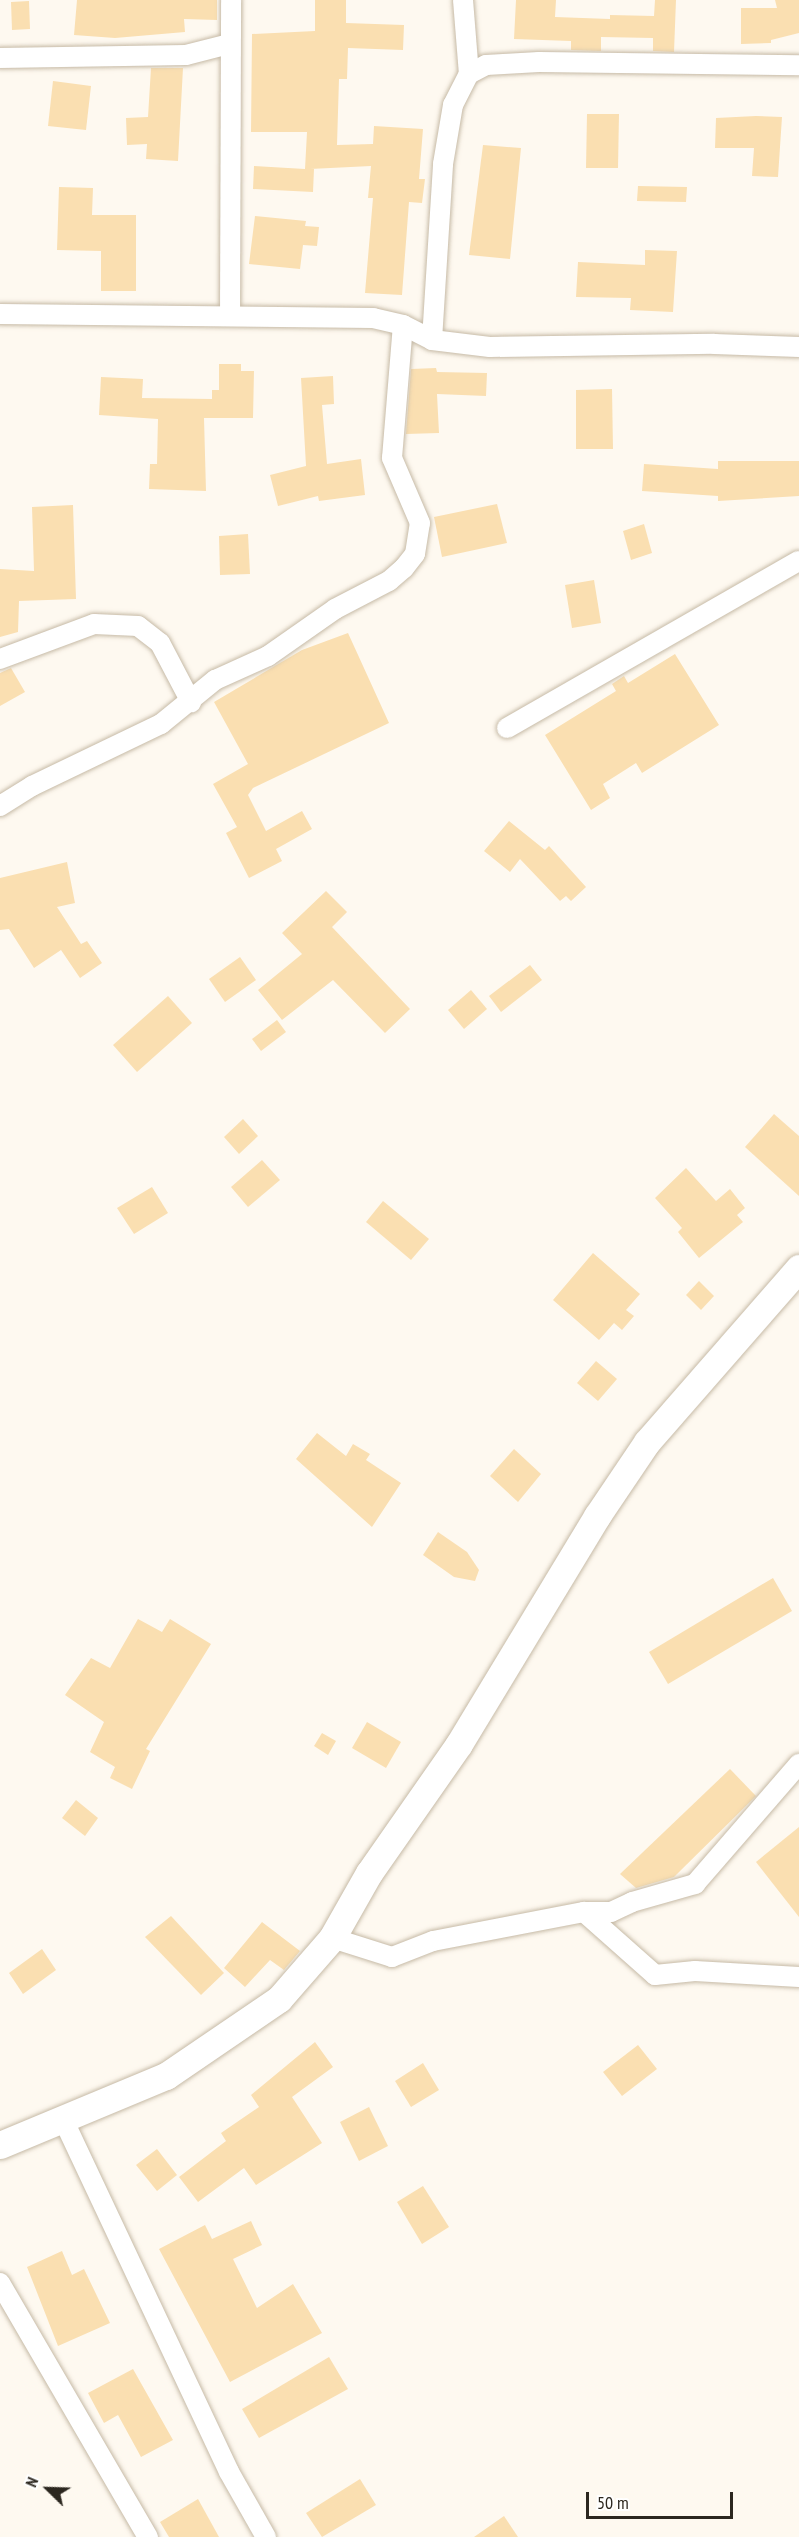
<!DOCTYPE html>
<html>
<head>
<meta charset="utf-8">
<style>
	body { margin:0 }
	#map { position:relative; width:799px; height:2537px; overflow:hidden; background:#fef9f0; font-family:"PT Sans Narrow",sans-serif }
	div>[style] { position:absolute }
	.building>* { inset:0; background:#fadfb1 }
	.roads { filter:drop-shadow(0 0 2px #c6baa6) drop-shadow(0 0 2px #c6baa6) }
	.street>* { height:20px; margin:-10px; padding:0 10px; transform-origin:10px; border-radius:10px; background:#fff }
	.secondary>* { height:27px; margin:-13.5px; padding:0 13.5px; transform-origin:13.5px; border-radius:13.5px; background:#fff }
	span { translate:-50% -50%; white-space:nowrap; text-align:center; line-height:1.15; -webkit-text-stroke:5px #fff; paint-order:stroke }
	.north { position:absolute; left:18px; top:2459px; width:60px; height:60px; -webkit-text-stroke:4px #fff; paint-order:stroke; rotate:293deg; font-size:16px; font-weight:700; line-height:24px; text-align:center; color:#2c271f }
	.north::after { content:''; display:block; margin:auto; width:21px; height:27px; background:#2c271f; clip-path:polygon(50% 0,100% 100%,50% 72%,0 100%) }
	.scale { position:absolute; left:586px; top:2492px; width:147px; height:27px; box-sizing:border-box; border:3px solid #2c271f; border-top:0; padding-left:8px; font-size:18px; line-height:21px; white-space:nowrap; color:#2c271f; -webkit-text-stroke:4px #fff; paint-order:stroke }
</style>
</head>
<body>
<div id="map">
	<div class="building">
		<div style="clip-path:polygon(77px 0,217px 0,217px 20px,184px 19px,185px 32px,115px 38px,74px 35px)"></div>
		<div style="clip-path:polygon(315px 0,346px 0,346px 23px,404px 25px,403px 50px,348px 48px,347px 79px,339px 79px,337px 145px,373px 144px,374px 126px,423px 129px,419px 179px,425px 179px,422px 203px,409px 202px,402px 295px,365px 293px,373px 198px,368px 198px,371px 166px,310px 169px,314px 169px,313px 192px,253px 189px,254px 166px,305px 169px,307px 132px,251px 132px,252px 34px,315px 31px)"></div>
		<div style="clip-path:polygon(516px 0,556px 0,555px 17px,610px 19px,610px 15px,654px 16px,655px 0,676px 0,674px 52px,653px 51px,653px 38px,601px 37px,601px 51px,571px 50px,571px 41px,514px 39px)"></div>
		<div style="clip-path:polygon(775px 0,799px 0,799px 33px,771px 40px,771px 43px,741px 44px,741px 8px,777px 8px)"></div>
		<div style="clip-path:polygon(29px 1px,30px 29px,12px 30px,11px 2px)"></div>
		<div style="clip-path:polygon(151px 68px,183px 68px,178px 161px,146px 159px,147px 144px,127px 145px,126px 118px,148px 117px)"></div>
		<div style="clip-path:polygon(53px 81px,91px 86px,86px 130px,48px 126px)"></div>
		<div style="clip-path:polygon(587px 114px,619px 114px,618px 168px,586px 168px)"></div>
		<div style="clip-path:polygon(756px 116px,782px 117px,778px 177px,752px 176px,754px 148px,715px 148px,716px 118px)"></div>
		<div style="clip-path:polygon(483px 145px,521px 148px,510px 259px,469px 255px)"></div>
		<div style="clip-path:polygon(638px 186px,687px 187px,686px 202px,637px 201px)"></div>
		<div style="clip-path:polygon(59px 187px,93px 188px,92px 215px,136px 215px,136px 291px,101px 291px,101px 251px,57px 250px)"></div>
		<div style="clip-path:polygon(255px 216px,306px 221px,305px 226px,319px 227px,317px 246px,303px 245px,300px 269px,249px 264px)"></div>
		<div style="clip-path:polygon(645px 250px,677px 251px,673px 312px,630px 310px,631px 298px,576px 297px,578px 262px,645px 265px)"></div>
		<div style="clip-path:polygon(219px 364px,241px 364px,241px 371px,254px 371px,253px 418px,204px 418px,206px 491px,149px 489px,150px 464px,157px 464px,158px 419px,99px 415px,101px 377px,143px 379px,142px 398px,212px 399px,212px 390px,219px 390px)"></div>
		<div style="clip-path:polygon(436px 368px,437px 372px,487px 373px,486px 396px,437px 394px,439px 433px,406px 434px,411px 369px)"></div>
		<div style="clip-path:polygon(333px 376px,334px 404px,322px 405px,327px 464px,361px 459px,365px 495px,319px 501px,318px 496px,278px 506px,270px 475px,306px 466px,301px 378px)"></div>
		<div style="clip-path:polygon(612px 389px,613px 449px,576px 449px,576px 390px)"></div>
		<div style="clip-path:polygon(718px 461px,799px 461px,799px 496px,718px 501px,718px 496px,642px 491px,644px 464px,718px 469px)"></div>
		<div style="clip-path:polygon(497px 504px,507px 543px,442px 557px,434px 517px)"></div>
		<div style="clip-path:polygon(73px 505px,76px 599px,19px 601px,18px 632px,0 637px,0 569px,34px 571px,32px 507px)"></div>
		<div style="clip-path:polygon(644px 524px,652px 553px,631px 560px,623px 531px)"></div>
		<div style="clip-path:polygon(248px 534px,250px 574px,220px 575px,219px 536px)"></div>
		<div style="clip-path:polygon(594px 580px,601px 623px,572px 628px,565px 585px)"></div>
		<div style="clip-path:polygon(348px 633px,389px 723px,253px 788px,248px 795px,266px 831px,302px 811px,312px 829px,276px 849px,282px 861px,249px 878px,226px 833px,237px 827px,213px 784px,248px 764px,214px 702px,302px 650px)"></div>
		<div style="clip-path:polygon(675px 654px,719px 725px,642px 773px,636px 763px,603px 784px,610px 798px,591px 810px,545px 735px,616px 691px,612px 684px,624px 676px,628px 683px)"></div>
		<div style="clip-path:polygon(11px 668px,25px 692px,0 706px,0 673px)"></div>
		<div style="clip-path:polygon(509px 821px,545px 850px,549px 846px,586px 887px,571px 901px,566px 896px,560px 901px,520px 859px,510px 872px,484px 851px)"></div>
		<div style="clip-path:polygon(67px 862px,75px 903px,57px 907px,81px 944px,87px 941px,102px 963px,80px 978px,61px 950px,34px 968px,9px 929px,0 930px,0 878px)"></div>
		<div style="clip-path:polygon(326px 891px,347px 912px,332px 927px,410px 1009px,385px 1033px,333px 980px,282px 1020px,258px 990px,302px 954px,282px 933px)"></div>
		<div style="clip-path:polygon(240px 957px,256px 980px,225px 1002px,209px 979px)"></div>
		<div style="clip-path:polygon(530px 965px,542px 980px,501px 1012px,489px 996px)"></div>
		<div style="clip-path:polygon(471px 990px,487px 1009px,464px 1029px,448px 1010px)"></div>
		<div style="clip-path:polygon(168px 996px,192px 1023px,137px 1072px,113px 1045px)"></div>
		<div style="clip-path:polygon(277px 1020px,286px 1032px,261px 1051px,252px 1039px)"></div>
		<div style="clip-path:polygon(774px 1114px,799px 1136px,799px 1196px,745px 1147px)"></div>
		<div style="clip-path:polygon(243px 1119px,258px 1136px,239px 1154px,224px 1137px)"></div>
		<div style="clip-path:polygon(262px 1160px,280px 1180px,248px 1207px,231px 1187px)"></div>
		<div style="clip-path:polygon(686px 1168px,716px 1201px,730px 1189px,745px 1208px,737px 1215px,743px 1222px,699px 1258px,678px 1232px,682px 1228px,655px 1198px)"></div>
		<div style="clip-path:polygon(152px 1187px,168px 1213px,134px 1234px,117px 1208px)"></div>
		<div style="clip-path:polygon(383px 1201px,429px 1239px,411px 1260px,366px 1222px)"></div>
		<div style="clip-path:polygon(593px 1253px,640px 1294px,626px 1310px,634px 1316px,622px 1330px,614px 1323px,599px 1340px,553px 1300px)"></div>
		<div style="clip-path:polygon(699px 1281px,714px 1296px,701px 1310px,686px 1295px)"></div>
		<div style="clip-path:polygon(596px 1361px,617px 1379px,598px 1401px,577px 1383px)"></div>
		<div style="clip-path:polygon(317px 1433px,346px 1456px,353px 1444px,370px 1454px,366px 1460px,401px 1483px,372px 1527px,296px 1459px)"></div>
		<div style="clip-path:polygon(514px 1449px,541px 1474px,518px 1502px,490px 1476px)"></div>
		<div style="clip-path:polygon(438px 1532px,467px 1552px,479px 1570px,475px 1581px,454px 1577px,423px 1555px)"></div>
		<div style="clip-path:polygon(773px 1578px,792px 1611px,668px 1684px,649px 1652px)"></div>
		<div style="clip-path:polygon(138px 1619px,162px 1632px,170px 1619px,211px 1644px,146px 1749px,150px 1751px,132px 1789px,110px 1778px,115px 1767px,90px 1752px,104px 1722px,65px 1695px,91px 1658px,110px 1668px)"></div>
		<div style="clip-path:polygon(367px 1722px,401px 1742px,386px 1768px,352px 1748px)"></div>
		<div style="clip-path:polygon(322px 1733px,336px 1741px,328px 1755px,314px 1746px)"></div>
		<div style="clip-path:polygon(730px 1769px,756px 1796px,674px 1877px,636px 1888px,620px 1874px)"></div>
		<div style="clip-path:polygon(76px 1800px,98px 1818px,85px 1836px,62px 1818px)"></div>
		<div style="clip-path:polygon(799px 1827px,799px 1917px,756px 1862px)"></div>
		<div style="clip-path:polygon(171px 1916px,224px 1973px,201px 1995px,145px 1937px)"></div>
		<div style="clip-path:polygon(262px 1922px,300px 1951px,284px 1970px,270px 1960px,245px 1987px,224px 1968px)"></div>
		<div style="clip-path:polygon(42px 1949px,56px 1970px,23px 1994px,9px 1973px)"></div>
		<div style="clip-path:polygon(315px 2042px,333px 2067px,292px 2097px,322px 2143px,256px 2185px,244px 2168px,198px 2202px,179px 2177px,226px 2141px,221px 2133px,259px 2107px,251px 2095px)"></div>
		<div style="clip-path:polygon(638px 2045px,657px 2069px,622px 2096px,603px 2072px)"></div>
		<div style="clip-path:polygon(423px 2063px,439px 2090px,411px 2107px,395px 2081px)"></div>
		<div style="clip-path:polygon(369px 2107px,388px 2146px,359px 2161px,340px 2122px)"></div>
		<div style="clip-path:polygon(157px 2149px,177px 2175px,157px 2191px,136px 2165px)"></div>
		<div style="clip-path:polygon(423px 2186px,449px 2227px,422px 2244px,397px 2202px)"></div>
		<div style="clip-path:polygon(251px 2221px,262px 2245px,233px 2259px,257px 2308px,293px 2284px,322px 2333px,230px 2382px,159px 2249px,205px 2225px,212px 2239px)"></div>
		<div style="clip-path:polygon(62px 2251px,72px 2275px,84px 2269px,110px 2323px,58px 2346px,27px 2267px)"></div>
		<div style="clip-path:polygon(329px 2357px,348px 2389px,259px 2438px,242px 2409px)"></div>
		<div style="clip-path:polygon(133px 2369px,173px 2440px,141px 2457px,118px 2415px,104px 2423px,88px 2393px)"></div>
		<div style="clip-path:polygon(360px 2479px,376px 2505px,322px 2537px,306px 2513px)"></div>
		<div style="clip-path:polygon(198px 2499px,219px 2537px,169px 2537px,160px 2522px)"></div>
		<div style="clip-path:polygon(504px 2516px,518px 2537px,474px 2537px)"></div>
	</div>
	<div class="roads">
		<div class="street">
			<div style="left:463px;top:0;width:74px;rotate:85.4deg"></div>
			<div style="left:0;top:58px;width:186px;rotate:-0.9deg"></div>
			<div style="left:186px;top:55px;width:44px;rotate:-14.3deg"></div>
			<div style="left:0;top:314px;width:373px;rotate:0.6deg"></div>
			<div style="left:373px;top:318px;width:31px;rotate:13deg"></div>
			<div style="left:403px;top:325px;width:33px;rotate:27deg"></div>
			<div style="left:432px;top:340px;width:58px;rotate:6.9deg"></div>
			<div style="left:490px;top:347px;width:224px;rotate:-0.8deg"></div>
			<div style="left:714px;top:344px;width:85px;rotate:2deg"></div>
			<div style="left:230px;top:316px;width:316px;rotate:-89.8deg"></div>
			<div style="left:432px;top:340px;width:176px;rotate:-86.4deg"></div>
			<div style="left:443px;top:164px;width:60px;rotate:-80.4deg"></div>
			<div style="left:453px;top:105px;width:35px;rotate:-63deg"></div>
			<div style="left:469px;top:74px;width:19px;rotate:-28deg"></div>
			<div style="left:486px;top:65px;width:53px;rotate:-3.2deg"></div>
			<div style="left:539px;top:62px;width:260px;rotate:0.7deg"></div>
			<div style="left:0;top:659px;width:100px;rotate:-20.4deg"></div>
			<div style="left:94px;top:624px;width:44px;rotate:2.6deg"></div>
			<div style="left:138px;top:626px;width:28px;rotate:38deg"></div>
			<div style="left:160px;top:643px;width:67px;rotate:62.3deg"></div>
			<div style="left:507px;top:728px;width:336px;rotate:-29.8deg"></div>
			<div style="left:0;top:806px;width:38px;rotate:-32deg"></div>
			<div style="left:32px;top:786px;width:143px;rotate:-25.7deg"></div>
			<div style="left:161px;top:724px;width:70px;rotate:-39.2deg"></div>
			<div style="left:215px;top:680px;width:58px;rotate:-24.4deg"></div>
			<div style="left:268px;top:656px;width:82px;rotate:-35deg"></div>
			<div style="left:335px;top:609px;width:61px;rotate:-27.4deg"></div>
			<div style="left:389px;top:581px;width:20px;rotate:-41deg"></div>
			<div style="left:404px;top:568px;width:18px;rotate:-52deg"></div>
			<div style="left:415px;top:554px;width:31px;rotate:-81deg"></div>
			<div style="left:420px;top:523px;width:71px;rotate:-113.3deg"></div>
			<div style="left:392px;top:458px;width:133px;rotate:-85.3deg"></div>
			<div style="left:584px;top:1912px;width:95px;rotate:41.6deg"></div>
			<div style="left:655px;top:1975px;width:40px;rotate:-5.7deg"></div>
			<div style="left:695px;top:1971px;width:104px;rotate:3.3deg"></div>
			<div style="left:332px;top:1938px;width:63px;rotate:17.6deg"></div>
			<div style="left:392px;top:1957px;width:44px;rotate:-21.3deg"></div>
			<div style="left:433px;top:1941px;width:154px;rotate:-10.9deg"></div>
			<div style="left:584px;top:1912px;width:27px"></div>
			<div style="left:611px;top:1912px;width:23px;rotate:-25deg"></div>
			<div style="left:632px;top:1902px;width:66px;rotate:-15.9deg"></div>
			<div style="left:695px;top:1884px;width:159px;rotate:-49.1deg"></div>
			<div style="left:63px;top:2119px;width:390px;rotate:64.8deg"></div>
			<div style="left:229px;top:2472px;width:75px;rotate:60.4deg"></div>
			<div style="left:0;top:2283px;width:294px;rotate:59.8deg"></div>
		</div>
		<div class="secondary">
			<div style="left:0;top:2145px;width:180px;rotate:-22.6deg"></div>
			<div style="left:166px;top:2076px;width:137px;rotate:-34.3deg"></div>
			<div style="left:279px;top:1999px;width:81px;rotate:-49deg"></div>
			<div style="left:332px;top:1938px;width:75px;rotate:-60.4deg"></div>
			<div style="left:369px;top:1873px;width:157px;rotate:-55.1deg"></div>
			<div style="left:459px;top:1744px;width:267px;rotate:-58.8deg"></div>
			<div style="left:597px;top:1516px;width:89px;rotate:-56deg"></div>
			<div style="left:647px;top:1442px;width:231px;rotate:-48.9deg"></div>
		</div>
	</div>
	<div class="north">N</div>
	<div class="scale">50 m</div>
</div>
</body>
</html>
